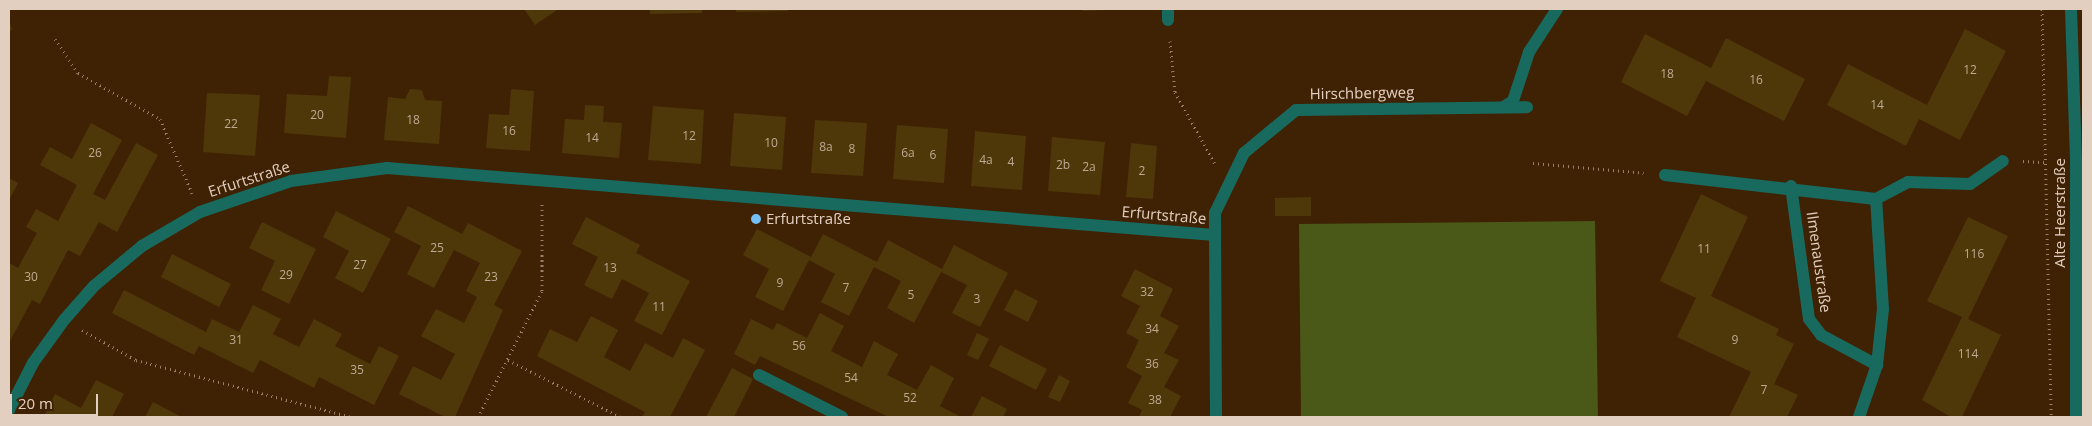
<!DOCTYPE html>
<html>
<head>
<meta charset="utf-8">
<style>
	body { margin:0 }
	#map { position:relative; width:2092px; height:426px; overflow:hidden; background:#3f2204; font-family:"Open Sans",sans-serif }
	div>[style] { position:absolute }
	.green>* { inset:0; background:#4a5818 }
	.building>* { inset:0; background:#4e3809 }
	.path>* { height:3px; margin-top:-1.5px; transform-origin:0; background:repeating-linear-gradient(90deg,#977f69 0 1px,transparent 0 5px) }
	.service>* { height:12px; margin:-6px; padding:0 6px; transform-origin:6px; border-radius:6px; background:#186a5e }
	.minor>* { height:12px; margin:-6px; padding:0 6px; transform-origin:6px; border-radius:6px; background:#186a5e }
	.tertiary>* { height:12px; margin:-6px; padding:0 6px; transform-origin:6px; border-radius:6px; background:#186a5e }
	.dots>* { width:14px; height:14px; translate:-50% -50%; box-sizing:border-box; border:2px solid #3f2204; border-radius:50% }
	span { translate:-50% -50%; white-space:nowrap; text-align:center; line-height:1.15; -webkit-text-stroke:4px #3f2204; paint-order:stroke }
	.number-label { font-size:12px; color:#bea992 }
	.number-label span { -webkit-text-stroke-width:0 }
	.street-label { font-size:15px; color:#e3cfc0 }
	.poi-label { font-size:15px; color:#e3cfc0 }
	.left { translate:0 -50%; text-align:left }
	.frame { position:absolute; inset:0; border:10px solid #e3cfc0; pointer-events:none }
	.scale { position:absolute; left:10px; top:394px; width:88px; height:22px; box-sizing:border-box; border:2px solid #e3cfc0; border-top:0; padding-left:6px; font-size:15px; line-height:18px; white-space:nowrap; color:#e3cfc0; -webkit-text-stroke:4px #3f2204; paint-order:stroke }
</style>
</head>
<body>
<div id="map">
	<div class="green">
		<div style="clip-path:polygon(1595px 221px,1598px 417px,1301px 417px,1299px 224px)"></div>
	</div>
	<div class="building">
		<div style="clip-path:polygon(524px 9px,556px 9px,557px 10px,535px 25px)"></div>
		<div style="clip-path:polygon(650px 9px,702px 9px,702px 13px,650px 14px)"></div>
		<div style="clip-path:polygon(736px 9px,788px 9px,788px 11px,736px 12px)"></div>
		<div style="clip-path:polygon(1082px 9px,1108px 9px,1108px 10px,1083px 11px)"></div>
		<div style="clip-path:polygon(9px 18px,12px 30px,9px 31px)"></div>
		<div style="clip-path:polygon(1965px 29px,2006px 51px,1960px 140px,1919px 119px,1906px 146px,1827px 105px,1848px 64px,1927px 105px)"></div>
		<div style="clip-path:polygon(1645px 34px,1711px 68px,1726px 38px,1805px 79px,1784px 121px,1706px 81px,1687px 116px,1621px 82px)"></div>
		<div style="clip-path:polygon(329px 76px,351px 77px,346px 138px,284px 133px,287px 94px,327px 96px)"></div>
		<div style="clip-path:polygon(410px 89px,422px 90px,425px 100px,442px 101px,439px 144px,384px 140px,388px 97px,405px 99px)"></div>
		<div style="clip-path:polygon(511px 89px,534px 91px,530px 151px,486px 148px,489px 114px,509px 115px)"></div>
		<div style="clip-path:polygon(207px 93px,260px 95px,255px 156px,203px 152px)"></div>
		<div style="clip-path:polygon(585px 105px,604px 106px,603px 122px,622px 123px,619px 158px,562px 153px,565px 119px,584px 120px)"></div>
		<div style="clip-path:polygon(653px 106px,704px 110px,701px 164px,648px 160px)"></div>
		<div style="clip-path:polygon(734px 113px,786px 117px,782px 170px,730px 166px)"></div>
		<div style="clip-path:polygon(815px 120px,867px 123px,863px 176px,811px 173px)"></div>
		<div style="clip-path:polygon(91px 123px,122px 140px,93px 194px,105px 200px,136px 143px,158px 155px,117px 232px,99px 222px,80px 256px,68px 250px,40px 304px,32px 300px,9px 343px,9px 263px,18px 268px,37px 233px,26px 227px,36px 209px,58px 221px,77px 185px,40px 165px,50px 147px,72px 159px)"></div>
		<div style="clip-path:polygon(897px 125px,948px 129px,944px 183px,893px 179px)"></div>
		<div style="clip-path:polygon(975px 131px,1026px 136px,1022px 190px,971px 186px)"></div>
		<div style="clip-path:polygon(1052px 137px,1105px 142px,1100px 195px,1048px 191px)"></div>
		<div style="clip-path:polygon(1131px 143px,1157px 146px,1153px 199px,1126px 197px)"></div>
		<div style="clip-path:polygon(9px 178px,18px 183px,9px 200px)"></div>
		<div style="clip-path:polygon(1701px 194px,1748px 217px,1711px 296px,1779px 329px,1776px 335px,1794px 344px,1774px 384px,1798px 395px,1787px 417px,1729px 417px,1751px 372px,1677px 337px,1696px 298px,1660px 281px)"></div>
		<div style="clip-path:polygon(1311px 197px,1311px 216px,1275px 216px,1275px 198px)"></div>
		<div style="clip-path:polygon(408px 206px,462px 234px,468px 223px,522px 251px,494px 305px,503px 310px,455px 417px,445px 417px,399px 394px,413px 366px,441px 380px,455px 354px,421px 336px,436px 309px,464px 323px,477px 297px,466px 291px,480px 263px,454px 250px,434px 288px,407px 274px,421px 246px,394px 232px)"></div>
		<div style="clip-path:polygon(336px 211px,391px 239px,363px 293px,335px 278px,349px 251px,323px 237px)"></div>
		<div style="clip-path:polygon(586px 217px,640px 245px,636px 253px,690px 281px,662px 335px,634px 321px,649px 293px,622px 279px,612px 299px,584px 285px,598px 257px,572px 244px)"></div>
		<div style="clip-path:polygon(1968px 217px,2008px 236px,1968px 319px,2001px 335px,1962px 417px,1951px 417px,1922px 400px,1962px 317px,1927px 301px)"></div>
		<div style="clip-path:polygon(262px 222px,316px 249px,289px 304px,261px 290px,275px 261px,249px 248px)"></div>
		<div style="clip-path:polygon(757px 229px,811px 257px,823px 234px,877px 262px,888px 240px,942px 269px,954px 245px,1008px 273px,980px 327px,952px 313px,967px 285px,941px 272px,914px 323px,887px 308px,901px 281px,874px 267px,849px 316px,821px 302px,835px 274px,809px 260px,783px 311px,755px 297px,769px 269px,743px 255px)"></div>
		<div style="clip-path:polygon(172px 254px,231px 284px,219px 307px,161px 277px)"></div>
		<div style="clip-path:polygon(1135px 269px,1173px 289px,1160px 316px,1179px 326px,1164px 353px,1179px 360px,1164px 387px,1181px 396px,1170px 417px,1139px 417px,1142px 410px,1128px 403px,1142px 376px,1126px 367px,1139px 340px,1126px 333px,1140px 306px,1121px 296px)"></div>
		<div style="clip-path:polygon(1015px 289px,1038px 301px,1028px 322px,1004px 310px)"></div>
		<div style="clip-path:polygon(124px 290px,206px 332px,212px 319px,239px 332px,253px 305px,281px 319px,273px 334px,299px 347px,314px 319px,342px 334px,335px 346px,370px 364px,379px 346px,399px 356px,374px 405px,319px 377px,314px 388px,260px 360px,253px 373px,199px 346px,194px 355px,112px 313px)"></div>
		<div style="clip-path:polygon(820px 313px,844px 326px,831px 351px,862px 367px,874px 341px,898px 354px,887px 375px,917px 390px,931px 365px,954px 378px,940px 406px,961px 417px,889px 417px,760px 356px,755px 365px,734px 354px,751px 319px,773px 330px,777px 323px,807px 338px)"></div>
		<div style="clip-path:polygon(591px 316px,618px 330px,604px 357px,630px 371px,645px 343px,673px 358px,683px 338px,705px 350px,670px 417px,642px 417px,645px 412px,537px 356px,550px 329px,577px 342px)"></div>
		<div style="clip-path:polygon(977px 333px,989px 339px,978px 360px,967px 355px)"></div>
		<div style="clip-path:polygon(1000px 345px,1047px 369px,1036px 390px,989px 366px)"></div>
		<div style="clip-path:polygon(732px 368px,753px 379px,734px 417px,706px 417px)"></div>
		<div style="clip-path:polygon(1059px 375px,1070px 381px,1060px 402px,1048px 397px)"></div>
		<div style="clip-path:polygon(96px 380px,124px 394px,112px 417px,44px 417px,55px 394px,81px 408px)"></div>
		<div style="clip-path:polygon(982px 396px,1007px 409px,1003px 417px,971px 417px)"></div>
		<div style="clip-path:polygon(153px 402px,182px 417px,145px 417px)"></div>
	</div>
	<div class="path">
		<div style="left:2042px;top:9px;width:408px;rotate:88.7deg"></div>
		<div style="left:55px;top:39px;width:41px;rotate:55.9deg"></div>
		<div style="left:78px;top:73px;width:94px;rotate:29.3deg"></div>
		<div style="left:160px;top:119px;width:81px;rotate:66.6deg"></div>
		<div style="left:1170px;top:41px;width:51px;rotate:84.4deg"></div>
		<div style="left:1175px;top:92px;width:82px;rotate:60.9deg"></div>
		<div style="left:2023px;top:161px;width:22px;rotate:3deg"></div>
		<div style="left:1533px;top:163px;width:111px;rotate:5.1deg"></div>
		<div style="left:82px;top:330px;width:62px;rotate:29.1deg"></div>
		<div style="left:136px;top:360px;width:222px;rotate:14.8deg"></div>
		<div style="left:508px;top:360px;width:127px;rotate:26.8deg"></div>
		<div style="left:478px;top:417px;width:141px;rotate:-63.1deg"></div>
		<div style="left:542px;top:291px;width:90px;rotate:-90deg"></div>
	</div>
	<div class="service">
		<div style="left:759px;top:375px;width:93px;rotate:26.8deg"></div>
	</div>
	<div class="minor">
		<div style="left:1168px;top:20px;width:11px;rotate:-90deg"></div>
		<div style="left:1505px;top:106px;width:9px;rotate:-32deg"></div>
		<div style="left:1513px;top:101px;width:52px;rotate:-71.9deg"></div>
		<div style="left:1529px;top:52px;width:51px;rotate:-56.9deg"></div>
		<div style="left:1665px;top:175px;width:212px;rotate:6.5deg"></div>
		<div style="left:1876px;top:199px;width:36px;rotate:-28deg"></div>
		<div style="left:1908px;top:182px;width:62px;rotate:1.8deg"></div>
		<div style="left:1970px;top:184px;width:40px;rotate:-34.9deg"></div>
		<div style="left:1791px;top:186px;width:134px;rotate:82.3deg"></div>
		<div style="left:1809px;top:319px;width:20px;rotate:53deg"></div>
		<div style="left:1821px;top:335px;width:64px;rotate:28.2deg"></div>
		<div style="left:9px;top:410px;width:53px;rotate:-62.9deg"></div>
		<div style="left:33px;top:363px;width:53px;rotate:-54.2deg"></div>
		<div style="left:64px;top:320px;width:45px;rotate:-48.6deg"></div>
		<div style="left:94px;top:286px;width:62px;rotate:-39.8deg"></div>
		<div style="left:142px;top:246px;width:67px;rotate:-30.4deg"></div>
		<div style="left:200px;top:212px;width:96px;rotate:-18.8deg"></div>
		<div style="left:291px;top:181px;width:97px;rotate:-7.7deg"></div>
		<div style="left:387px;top:168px;width:830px;rotate:4.63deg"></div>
		<div style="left:1216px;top:417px;width:204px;rotate:-90.3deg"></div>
		<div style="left:1215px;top:213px;width:67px;rotate:-64.2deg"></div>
		<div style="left:1244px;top:153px;width:67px;rotate:-39.6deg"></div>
		<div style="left:1296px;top:110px;width:231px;rotate:-0.7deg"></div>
		<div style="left:1859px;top:417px;width:55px;rotate:-70.9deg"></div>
		<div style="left:1877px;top:365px;width:56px;rotate:-83.9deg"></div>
		<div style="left:1883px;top:309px;width:110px;rotate:-93.6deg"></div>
	</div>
	<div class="tertiary">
		<div style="left:2071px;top:9px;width:153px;rotate:88.1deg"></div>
		<div style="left:2076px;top:162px;width:255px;rotate:90deg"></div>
	</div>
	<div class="dots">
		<div style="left:756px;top:219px;background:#74c0f6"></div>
	</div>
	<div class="number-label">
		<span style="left:1970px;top:70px">12</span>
		<span style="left:1667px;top:74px">18</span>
		<span style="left:1756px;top:80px">16</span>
		<span style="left:1877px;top:105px">14</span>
		<span style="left:317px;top:115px">20</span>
		<span style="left:413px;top:120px">18</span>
		<span style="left:231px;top:124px">22</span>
		<span style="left:509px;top:131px">16</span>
		<span style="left:689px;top:136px">12</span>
		<span style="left:592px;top:138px">14</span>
		<span style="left:771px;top:143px">10</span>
		<span style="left:826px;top:147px">8a</span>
		<span style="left:852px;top:149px">8</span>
		<span style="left:95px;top:153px">26</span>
		<span style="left:908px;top:153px">6a</span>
		<span style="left:933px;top:155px">6</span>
		<span style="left:986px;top:160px">4a</span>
		<span style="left:1011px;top:162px">4</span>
		<span style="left:1063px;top:165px">2b</span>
		<span style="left:1089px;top:167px">2a</span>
		<span style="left:1142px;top:171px">2</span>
		<span style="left:437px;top:248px">25</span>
		<span style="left:1704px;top:249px">11</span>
		<span style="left:1974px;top:254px">116</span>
		<span style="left:360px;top:265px">27</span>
		<span style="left:610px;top:268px">13</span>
		<span style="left:286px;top:275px">29</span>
		<span style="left:31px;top:277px">30</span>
		<span style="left:491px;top:277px">23</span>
		<span style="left:780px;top:283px">9</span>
		<span style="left:846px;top:288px">7</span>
		<span style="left:1147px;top:292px">32</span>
		<span style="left:911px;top:295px">5</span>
		<span style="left:977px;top:299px">3</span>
		<span style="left:659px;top:307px">11</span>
		<span style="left:1152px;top:329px">34</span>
		<span style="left:236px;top:340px">31</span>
		<span style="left:1735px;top:340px">9</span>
		<span style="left:799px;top:346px">56</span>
		<span style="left:1968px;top:354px">114</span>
		<span style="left:1152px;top:364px">36</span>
		<span style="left:357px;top:370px">35</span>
		<span style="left:851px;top:378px">54</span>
		<span style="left:1764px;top:390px">7</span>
		<span style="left:910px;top:398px">52</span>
		<span style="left:1155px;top:400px">38</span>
	</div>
	<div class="street-label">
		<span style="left:1362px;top:93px;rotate:-1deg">Hirschbergweg</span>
		<span style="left:249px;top:179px;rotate:-18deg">Erfurtstraße</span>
		<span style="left:2060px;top:213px;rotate:-90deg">Alte Heerstraße</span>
		<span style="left:1164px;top:215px;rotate:5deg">Erfurtstraße</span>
		<span style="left:1819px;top:262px;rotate:82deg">Ilmenaustraße</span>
	</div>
	<div class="poi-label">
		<span class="left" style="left:766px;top:219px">Erfurtstraße</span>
	</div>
	<div class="frame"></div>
	<div class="scale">20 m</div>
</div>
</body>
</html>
